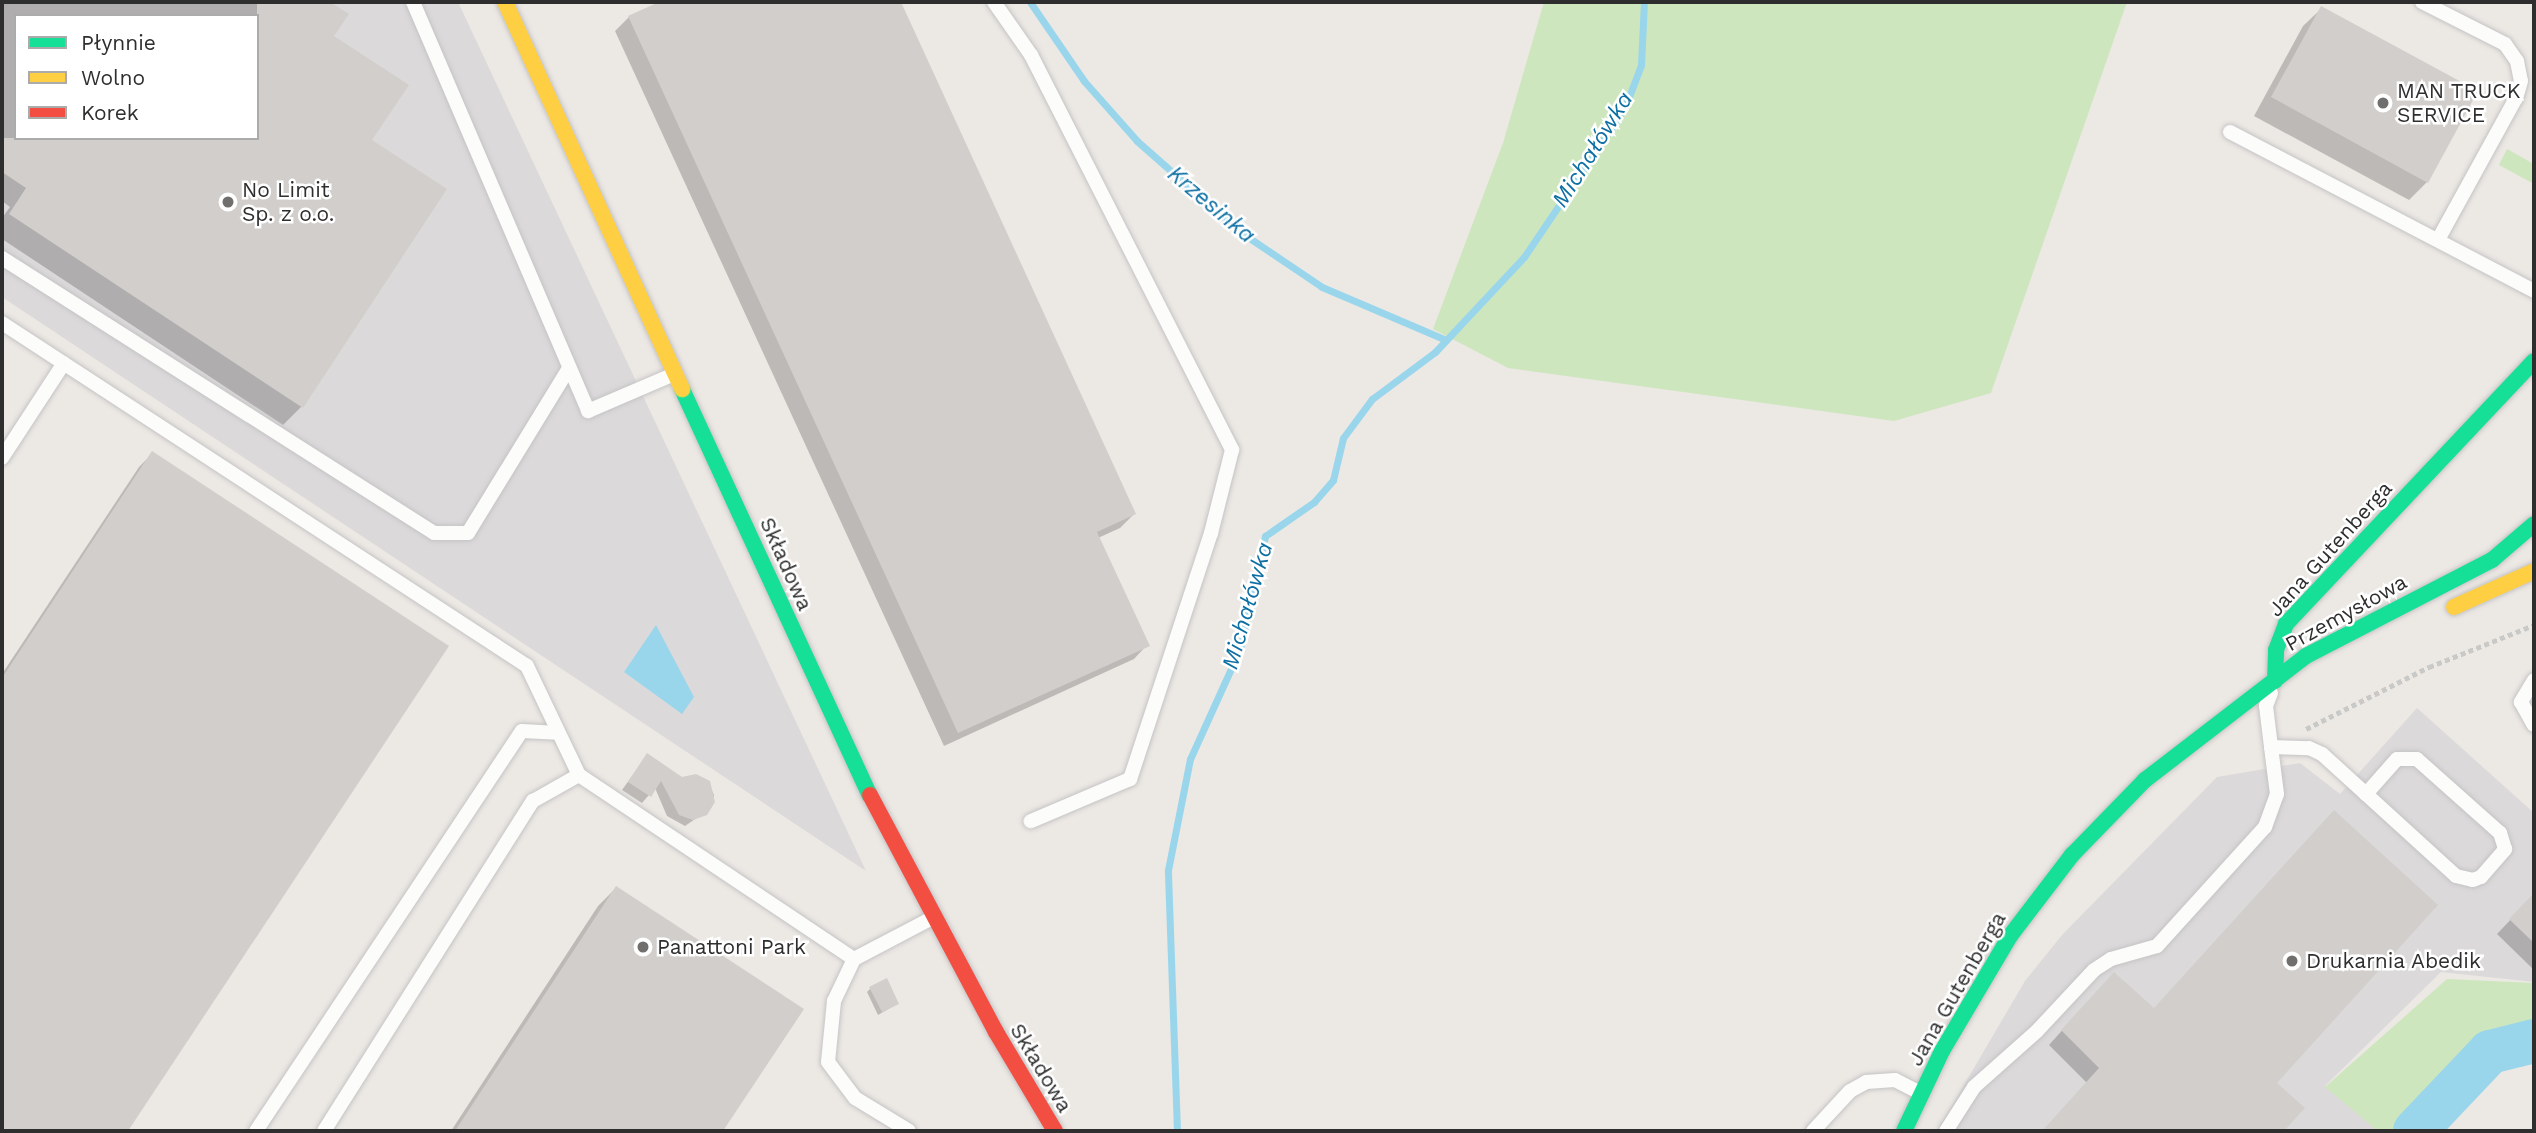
<!DOCTYPE html>
<html>
<head>
<meta charset="utf-8">
<style>
	body { margin:0 }
	#map { position:relative; width:2536px; height:1133px; overflow:hidden; background:#ece8e4; font-family:"Work Sans",sans-serif }
	div>[style] { position:absolute }
	.industrial>* { inset:0; background:#dcd9db }
	.green>* { inset:0; background:#cee6be }
	.water>* { inset:0; background:#99d6ec }
	.shadow>* { inset:0; background:#0003 }
	.stream>* { height:7px; margin:-3.5px; padding:0 3.5px; transform-origin:3.5px; border-radius:3.5px; background:#99d6ec }
	.river>* { height:44px; margin:-22px; padding:0 22px; transform-origin:22px; border-radius:22px; background:#99d6ec }
	.building>* { inset:0; background:#d1cecb }
	.path>* { height:4.5px; margin-top:-2.25px; transform-origin:0; background:repeating-linear-gradient(90deg,#c9c9c8 0 5px,transparent 0 8.5px) }
	.roads { filter:drop-shadow(0 0 2px #c5c4c5) drop-shadow(0 0 2px #c5c4c5) }
	.lane>* { height:14px; margin:-7px; padding:0 7px; transform-origin:7px; border-radius:7px; background:#fcfcfb }
	.fast>* { height:16px; margin:-8px; padding:0 8px; transform-origin:8px; border-radius:8px; background:#16e098 }
	.slow>* { height:16px; margin:-8px; padding:0 8px; transform-origin:8px; border-radius:8px; background:#ffcf43 }
	.jam>* { height:16px; margin:-8px; padding:0 8px; transform-origin:8px; border-radius:8px; background:#f24e42 }
	.dots>* { width:19px; height:19px; translate:-50% -50%; box-sizing:border-box; border:4px solid #fff; border-radius:50% }
	span { translate:-50% -50%; white-space:nowrap; text-align:center; line-height:1.15; -webkit-text-stroke:5px #fff; paint-order:stroke }
	.poi-label { font-size:21px; color:#2e2e2e }
	.left { translate:0 -50%; text-align:left }
	.street-label { font-size:21px; color:#2e2e2e }
	.water-label { font-size:23px; color:#0d6fa3; font-style:italic }
	.frame { position:absolute; inset:0; border:4px solid #2e2e2e; pointer-events:none }
	.legend { position:absolute; left:14px; top:14px; width:245px; height:126px; box-sizing:border-box; background:#fff; border:2px solid #ababab; margin:0; padding:9px 12px; list-style:none; font-size:21px; color:#2e2e2e }
	.legend li { display:flex; align-items:center; gap:14px; height:35px }
	.legend b { width:35px; border:2px solid #ababab }
</style>
</head>
<body>
<div id="map">
	<div class="industrial">
		<div style="clip-path:polygon(evenodd,2px 2px,458px 2px,866px 871px,2px 297px,2px 2px,16px 16px,257px 16px,257px 138px,16px 138px,16px 16px)"></div>
		<div style="clip-path:polygon(2417px 708px,2534px 813px,2534px 982px,2441px 972px,2325px 1086px,2378px 1131px,1937px 1131px,2025px 981px,2062px 935px,2217px 777px,2300px 763px,2340px 794px)"></div>
	</div>
	<div class="green">
		<div style="clip-path:polygon(1544px 2px,2127px 2px,1991px 393px,1894px 421px,1508px 368px,1433px 329px,1503px 143px)"></div>
		<div style="clip-path:polygon(2507px 149px,2532px 163px,2534px 159px,2534px 184px,2499px 165px)"></div>
		<div style="clip-path:polygon(2447px 979px,2534px 983px,2534px 1029px,2502px 1037px,2438px 1081px,2394px 1131px,2378px 1131px,2325px 1087px)"></div>
	</div>
	<div class="water">
		<div style="clip-path:polygon(656px 625px,694px 697px,682px 714px,624px 672px)"></div>
	</div>
	<div class="shadow">
		<div style="clip-path:polygon(evenodd,2px 2px,327px 2px,346px 15px,332px 36px,370px 141px,302px 406px,283px 425px,2px 239px,2px 218px,10px 207px,2px 201px,2px 2px,16px 16px,257px 16px,257px 138px,16px 138px,16px 16px)"></div>
		<div style="clip-path:polygon(663px 2px,899px 2px,1134px 514px,1120px 528px,1098px 538px,1147px 645px,1134px 659px,944px 746px,615px 31px,629px 17px)"></div>
		<div style="clip-path:polygon(2322px 8px,2427px 182px,2409px 200px,2254px 116px,2303px 26px)"></div>
		<div style="clip-path:polygon(153px 453px,446px 646px,126px 1131px,2px 1131px,2px 674px,139px 467px)"></div>
		<div style="clip-path:polygon(647px 755px,682px 778px,708px 782px,714px 795px,711px 808px,685px 826px,667px 816px,655px 788px,642px 803px,622px 790px)"></div>
		<div style="clip-path:polygon(616px 888px,801px 1009px,721px 1131px,451px 1131px,598px 906px)"></div>
		<div style="clip-path:polygon(2534px 895px,2534px 970px,2497px 934px)"></div>
		<div style="clip-path:polygon(2101px 987px,2154px 1010px,2274px 1083px,2303px 1108px,2281px 1131px,2043px 1131px,2087px 1083px,2049px 1045px)"></div>
		<div style="clip-path:polygon(871px 988px,897px 1004px,878px 1015px,867px 992px)"></div>
	</div>
	<div class="stream">
		<div style="left:1030px;top:2px;width:96px;rotate:55.6deg"></div>
		<div style="left:1084px;top:81px;width:80px;rotate:48.5deg"></div>
		<div style="left:1137px;top:141px;width:136px;rotate:41.4deg"></div>
		<div style="left:1239px;top:231px;width:100px;rotate:34deg"></div>
		<div style="left:1322px;top:287px;width:135px;rotate:23.1deg"></div>
		<div style="left:1177px;top:1131px;width:261px;rotate:-92deg"></div>
		<div style="left:1168px;top:870px;width:113px;rotate:-78.8deg"></div>
		<div style="left:1190px;top:759px;width:121px;rotate:-65.6deg"></div>
		<div style="left:1240px;top:649px;width:116px;rotate:-77.5deg"></div>
		<div style="left:1265px;top:536px;width:60px;rotate:-34.8deg"></div>
		<div style="left:1314px;top:502px;width:29px;rotate:-49deg"></div>
		<div style="left:1333px;top:480px;width:43px;rotate:-76.6deg"></div>
		<div style="left:1343px;top:438px;width:49px;rotate:-53.4deg"></div>
		<div style="left:1372px;top:399px;width:79px;rotate:-36.7deg"></div>
		<div style="left:1435px;top:352px;width:130px;rotate:-46.9deg"></div>
		<div style="left:1524px;top:257px;width:181px;rotate:-56deg"></div>
		<div style="left:1625px;top:107px;width:45px;rotate:-69.1deg"></div>
		<div style="left:1641px;top:65px;width:63px;rotate:-87.3deg"></div>
	</div>
	<div class="river">
		<div style="left:2415px;top:1131px;width:109px;rotate:-46.5deg"></div>
		<div style="left:2490px;top:1052px;width:45px;rotate:-14deg"></div>
	</div>
	<div class="building">
		<div style="clip-path:polygon(257px 2px,330px 2px,349px 14px,334px 36px,409px 85px,372px 140px,447px 189px,303px 408px,9px 214px,26px 188px,2px 172px,2px 138px,257px 138px)"></div>
		<div style="clip-path:polygon(659px 2px,901px 2px,1136px 514px,1097px 532px,1150px 646px,958px 733px,628px 16px)"></div>
		<div style="clip-path:polygon(2321px 6px,2478px 91px,2428px 183px,2271px 97px)"></div>
		<div style="clip-path:polygon(152px 451px,449px 646px,128px 1131px,2px 1131px,2px 678px)"></div>
		<div style="clip-path:polygon(647px 753px,682px 777px,696px 774px,710px 781px,715px 802px,707px 815px,693px 820px,679px 815px,661px 781px,651px 797px,628px 782px)"></div>
		<div style="clip-path:polygon(2334px 810px,2438px 905px,2277px 1083px,2305px 1108px,2284px 1131px,2042px 1131px,2099px 1068px,2061px 1030px,2114px 972px,2154px 1008px)"></div>
		<div style="clip-path:polygon(616px 886px,804px 1009px,723px 1131px,455px 1131px)"></div>
		<div style="clip-path:polygon(2534px 893px,2534px 943px,2509px 919px)"></div>
		<div style="clip-path:polygon(887px 978px,899px 1004px,882px 1012px,869px 987px)"></div>
	</div>
	<div class="path">
		<div style="left:2306px;top:729px;width:138px;rotate:-26.8deg"></div>
		<div style="left:2429px;top:667px;width:113px;rotate:-21.8deg"></div>
	</div>
	<div class="roads">
		<div class="lane">
			<div style="left:413px;top:2px;width:445px;rotate:66.8deg"></div>
			<div style="left:588px;top:411px;width:91px;rotate:-23.2deg"></div>
			<div style="left:994px;top:2px;width:65px;rotate:55.1deg"></div>
			<div style="left:1031px;top:55px;width:443px;rotate:63deg"></div>
			<div style="left:1232px;top:450px;width:86px;rotate:104.2deg"></div>
			<div style="left:1211px;top:533px;width:259px;rotate:108.2deg"></div>
			<div style="left:1130px;top:779px;width:108px;rotate:157deg"></div>
			<div style="left:2422px;top:2px;width:93px;rotate:26.8deg"></div>
			<div style="left:2505px;top:44px;width:21px;rotate:55deg"></div>
			<div style="left:2517px;top:61px;width:20px;rotate:79deg"></div>
			<div style="left:2521px;top:81px;width:18px;rotate:106deg"></div>
			<div style="left:2516px;top:98px;width:162px;rotate:118.8deg"></div>
			<div style="left:2230px;top:132px;width:343px;rotate:27.6deg"></div>
			<div style="left:2px;top:258px;width:512px;rotate:32.48deg"></div>
			<div style="left:434px;top:533px;width:34px"></div>
			<div style="left:468px;top:533px;width:193px;rotate:-58.5deg"></div>
			<div style="left:2px;top:323px;width:627px;rotate:33.16deg"></div>
			<div style="left:527px;top:666px;width:121px;rotate:64.5deg"></div>
			<div style="left:579px;top:775px;width:331px;rotate:33.8deg"></div>
			<div style="left:854px;top:959px;width:88px;rotate:-27.7deg"></div>
			<div style="left:2px;top:458px;width:113px;rotate:-56.9deg"></div>
			<div style="left:2534px;top:680px;width:26px;rotate:121deg"></div>
			<div style="left:2521px;top:702px;width:26px;rotate:61deg"></div>
			<div style="left:2271px;top:693px;width:14px;rotate:111deg"></div>
			<div style="left:2266px;top:706px;width:41px;rotate:83deg"></div>
			<div style="left:2271px;top:747px;width:38px;rotate:2deg"></div>
			<div style="left:2309px;top:748px;width:14px;rotate:25deg"></div>
			<div style="left:2322px;top:754px;width:181px;rotate:42.3deg"></div>
			<div style="left:2456px;top:876px;width:17px;rotate:13deg"></div>
			<div style="left:2473px;top:880px;width:9px;rotate:-21deg"></div>
			<div style="left:2481px;top:877px;width:37px;rotate:-49deg"></div>
			<div style="left:2505px;top:849px;width:17px;rotate:-107deg"></div>
			<div style="left:2500px;top:833px;width:111px;rotate:-138.3deg"></div>
			<div style="left:2417px;top:759px;width:20px;rotate:180deg"></div>
			<div style="left:2397px;top:759px;width:47px;rotate:131.5deg"></div>
			<div style="left:854px;top:959px;width:47px;rotate:115.5deg"></div>
			<div style="left:834px;top:1001px;width:61px;rotate:95.6deg"></div>
			<div style="left:828px;top:1062px;width:45px;rotate:53.1deg"></div>
			<div style="left:855px;top:1098px;width:63px;rotate:31.4deg"></div>
			<div style="left:256px;top:1131px;width:480px;rotate:-56.4deg"></div>
			<div style="left:522px;top:731px;width:36px;rotate:3deg"></div>
			<div style="left:324px;top:1131px;width:391px;rotate:-57.7deg"></div>
			<div style="left:533px;top:801px;width:53px;rotate:-29.5deg"></div>
			<div style="left:1813px;top:1131px;width:54px;rotate:-47.2deg"></div>
			<div style="left:1850px;top:1091px;width:18px;rotate:-29deg"></div>
			<div style="left:1866px;top:1082px;width:29px;rotate:-4deg"></div>
			<div style="left:1895px;top:1080px;width:29px;rotate:27deg"></div>
			<div style="left:1946px;top:1131px;width:52px;rotate:-57.5deg"></div>
			<div style="left:1974px;top:1087px;width:84px;rotate:-41.6deg"></div>
			<div style="left:2037px;top:1031px;width:83px;rotate:-46.9deg"></div>
			<div style="left:2094px;top:970px;width:20px;rotate:-33deg"></div>
			<div style="left:2111px;top:959px;width:48px;rotate:-15.8deg"></div>
			<div style="left:2157px;top:946px;width:161px;rotate:-47.8deg"></div>
			<div style="left:2265px;top:827px;width:35px;rotate:-70deg"></div>
			<div style="left:2277px;top:794px;width:47px;rotate:-97.3deg"></div>
		</div>
		<div class="fast">
			<div style="left:682px;top:389px;width:447px;rotate:65.2deg"></div>
			<div style="left:2275px;top:681px;width:31px;rotate:-88deg"></div>
			<div style="left:2276px;top:650px;width:28px;rotate:-69deg"></div>
			<div style="left:2286px;top:624px;width:361px;rotate:-46.7deg"></div>
			<div style="left:1904px;top:1131px;width:89px;rotate:-64.6deg"></div>
			<div style="left:1942px;top:1051px;width:134px;rotate:-59.4deg"></div>
			<div style="left:2010px;top:936px;width:102px;rotate:-52.6deg"></div>
			<div style="left:2072px;top:855px;width:105px;rotate:-45.8deg"></div>
			<div style="left:2145px;top:780px;width:203px;rotate:-37.6deg"></div>
			<div style="left:2306px;top:656px;width:209px;rotate:-27.3deg"></div>
			<div style="left:2492px;top:560px;width:55px;rotate:-40.6deg"></div>
		</div>
		<div class="slow">
			<div style="left:505px;top:2px;width:426px;rotate:65.4deg"></div>
			<div style="left:2454px;top:607px;width:88px;rotate:-24.2deg"></div>
		</div>
		<div class="jam">
			<div style="left:870px;top:795px;width:268px;rotate:62deg"></div>
			<div style="left:996px;top:1032px;width:115px;rotate:59.2deg"></div>
		</div>
	</div>
	<div class="dots">
		<div style="left:2383px;top:103px;background:#706f6e"></div>
		<div style="left:228px;top:202px;background:#706f6e"></div>
		<div style="left:643px;top:947px;background:#706f6e"></div>
		<div style="left:2292px;top:961px;background:#706f6e"></div>
	</div>
	<div class="poi-label">
		<span class="left" style="left:2397px;top:103px">MAN TRUCK<br>SERVICE</span>
		<span class="left" style="left:242px;top:202px">No Limit<br>Sp. z o.o.</span>
		<span class="left" style="left:657px;top:947px">Panattoni Park</span>
		<span class="left" style="left:2306px;top:961px">Drukarnia Abedik</span>
	</div>
	<div class="street-label">
		<span style="left:2330px;top:549px;rotate:-48deg">Jana Gutenberga</span>
		<span style="left:786px;top:564px;rotate:66deg">Składowa</span>
		<span style="left:2346px;top:613px;rotate:-29deg">Przemysłowa</span>
		<span style="left:1957px;top:989px;rotate:-60deg">Jana Gutenberga</span>
		<span style="left:1041px;top:1068px;rotate:59deg">Składowa</span>
	</div>
	<div class="water-label">
		<span style="left:1593px;top:150px;rotate:-58deg">Michałówka</span>
		<span style="left:1211px;top:205px;rotate:40deg">Krzesinka</span>
		<span style="left:1248px;top:606px;rotate:-74deg">Michałówka</span>
	</div>
	<div class="frame"></div>
	<ul class="legend">
	<li><b style="height:9px;background:#16e098"></b>Płynnie</li>
	<li><b style="height:9px;background:#ffcf43"></b>Wolno</li>
	<li><b style="height:9px;background:#f24e42"></b>Korek</li>
	</ul>
</div>
</body>
</html>
